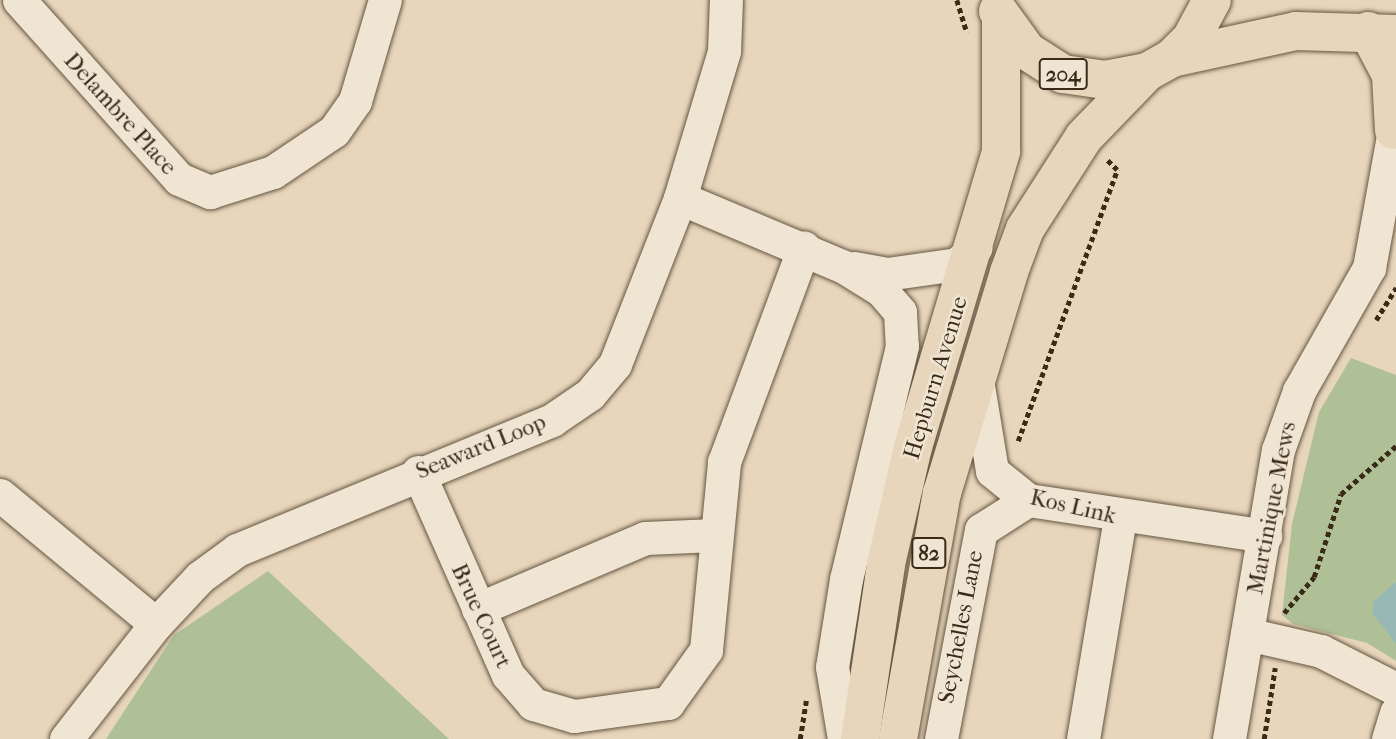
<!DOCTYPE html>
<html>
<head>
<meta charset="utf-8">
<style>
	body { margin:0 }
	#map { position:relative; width:1396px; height:739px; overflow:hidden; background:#e8d6bc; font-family:"IM FELL French Canon",serif }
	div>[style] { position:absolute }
	.green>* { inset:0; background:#afbf96 }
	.water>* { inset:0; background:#98b8b6 }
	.path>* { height:4.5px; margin-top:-2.25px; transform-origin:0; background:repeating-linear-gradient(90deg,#392b18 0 5px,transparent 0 8.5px) }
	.roads { filter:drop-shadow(0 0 2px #655641) drop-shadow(0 0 2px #655641) }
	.minor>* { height:33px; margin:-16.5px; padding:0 16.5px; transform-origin:16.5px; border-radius:16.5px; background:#f0e4d3 }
	.major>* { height:38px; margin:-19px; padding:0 19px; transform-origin:19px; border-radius:19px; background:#e8d6bc }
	span { translate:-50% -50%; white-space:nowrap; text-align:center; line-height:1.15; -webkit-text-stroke:5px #f0e4d3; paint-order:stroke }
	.shield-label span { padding:2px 5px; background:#f0e4d3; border:2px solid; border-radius:5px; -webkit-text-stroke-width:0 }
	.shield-label { font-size:21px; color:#392b18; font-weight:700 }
	.street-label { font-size:23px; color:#392b18 }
</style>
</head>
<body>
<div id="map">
	<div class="green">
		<div style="clip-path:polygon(1351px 358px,1396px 375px,1396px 661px,1367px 643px,1293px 624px,1282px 615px,1292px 524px,1319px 412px)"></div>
		<div style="clip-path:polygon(268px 571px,449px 739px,106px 739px,174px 635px)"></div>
	</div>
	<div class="water">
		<div style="clip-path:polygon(1396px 582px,1396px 644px,1372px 613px,1374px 601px)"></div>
	</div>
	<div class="path">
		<div style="left:957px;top:0;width:34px;rotate:73deg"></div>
		<div style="left:1376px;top:320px;width:38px;rotate:-58deg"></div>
		<div style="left:1018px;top:441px;width:289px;rotate:-69.9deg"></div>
		<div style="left:1117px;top:170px;width:14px;rotate:-135deg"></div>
		<div style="left:1284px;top:613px;width:47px;rotate:-50.2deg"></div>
		<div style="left:1314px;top:577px;width:87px;rotate:-72deg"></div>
		<div style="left:1341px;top:494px;width:73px;rotate:-41.1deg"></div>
		<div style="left:800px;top:739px;width:39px;rotate:-81deg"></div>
		<div style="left:1264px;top:739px;width:72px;rotate:-81.2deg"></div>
	</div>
	<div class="roads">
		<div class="minor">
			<div style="left:19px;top:0;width:240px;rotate:48.2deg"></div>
			<div style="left:179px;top:179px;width:34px;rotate:23deg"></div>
			<div style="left:210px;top:192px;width:66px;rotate:-17.6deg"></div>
			<div style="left:273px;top:172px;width:73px;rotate:-33.9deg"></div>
			<div style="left:334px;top:131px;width:37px;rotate:-55deg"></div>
			<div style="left:355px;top:101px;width:105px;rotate:-73.5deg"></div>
			<div style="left:680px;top:198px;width:178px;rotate:22.8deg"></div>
			<div style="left:844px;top:267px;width:44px;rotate:31.9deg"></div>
			<div style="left:881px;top:290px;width:29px;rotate:49deg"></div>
			<div style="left:900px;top:312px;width:34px;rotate:87deg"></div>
			<div style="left:902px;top:346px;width:240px;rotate:103.5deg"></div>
			<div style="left:846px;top:579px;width:89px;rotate:99deg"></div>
			<div style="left:832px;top:667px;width:73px;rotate:80.5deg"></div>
			<div style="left:854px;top:268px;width:34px;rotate:10deg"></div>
			<div style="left:887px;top:274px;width:71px;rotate:-8.1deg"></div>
			<div style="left:957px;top:264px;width:25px;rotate:-42deg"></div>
			<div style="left:977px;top:380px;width:92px;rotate:80.6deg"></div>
			<div style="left:992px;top:471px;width:46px;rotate:38.9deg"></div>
			<div style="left:1028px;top:500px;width:240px;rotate:8.6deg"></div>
			<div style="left:418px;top:472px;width:222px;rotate:66.1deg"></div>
			<div style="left:508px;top:675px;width:38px;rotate:49deg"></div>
			<div style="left:533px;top:704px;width:43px;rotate:16.3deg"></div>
			<div style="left:574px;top:716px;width:95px;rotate:-7.9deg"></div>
			<div style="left:668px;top:703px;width:65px;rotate:-54.4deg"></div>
			<div style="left:706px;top:650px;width:189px;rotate:-84.5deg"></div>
			<div style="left:724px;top:462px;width:229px;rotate:-69.6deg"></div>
			<div style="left:0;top:495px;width:202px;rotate:39.6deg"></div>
			<div style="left:478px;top:609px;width:181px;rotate:-23deg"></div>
			<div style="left:645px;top:538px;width:69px;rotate:-2.5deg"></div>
			<div style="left:1247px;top:634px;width:76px;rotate:12.9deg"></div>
			<div style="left:1321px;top:651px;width:84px;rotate:26.9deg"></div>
			<div style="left:66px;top:739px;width:146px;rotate:-52deg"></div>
			<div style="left:156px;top:624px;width:64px;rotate:-46.9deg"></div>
			<div style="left:200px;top:577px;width:46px;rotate:-36.1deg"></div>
			<div style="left:237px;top:550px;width:341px;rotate:-22.4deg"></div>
			<div style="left:552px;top:420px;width:46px;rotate:-34.4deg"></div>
			<div style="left:590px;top:394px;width:39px;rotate:-50deg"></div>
			<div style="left:615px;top:364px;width:178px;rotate:-68.6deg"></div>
			<div style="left:680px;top:198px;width:153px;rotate:-73.3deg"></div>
			<div style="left:724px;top:51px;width:51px;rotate:-87.8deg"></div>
			<div style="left:941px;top:739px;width:213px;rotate:-79.2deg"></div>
			<div style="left:981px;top:530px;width:56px;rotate:-32.6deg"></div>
			<div style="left:1083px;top:739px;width:224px;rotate:-80.5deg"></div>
			<div style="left:1229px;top:739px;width:293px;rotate:-80.4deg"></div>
			<div style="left:1278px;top:450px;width:63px;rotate:-70.4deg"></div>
			<div style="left:1299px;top:391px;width:142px;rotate:-60.4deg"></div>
			<div style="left:1369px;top:268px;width:140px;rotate:-79.7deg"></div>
			<div style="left:1388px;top:739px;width:28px;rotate:-73deg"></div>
		</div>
		<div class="major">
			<div style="left:998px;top:11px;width:49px;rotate:54.1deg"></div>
			<div style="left:1027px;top:51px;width:43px;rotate:32.6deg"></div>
			<div style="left:1063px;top:74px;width:42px;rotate:8.1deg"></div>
			<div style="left:1105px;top:80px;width:43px;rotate:-10.8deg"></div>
			<div style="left:1147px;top:72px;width:29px;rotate:-29deg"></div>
			<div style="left:1172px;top:58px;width:27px;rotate:-45deg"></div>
			<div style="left:1191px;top:39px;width:44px;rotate:-61.7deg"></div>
			<div style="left:1368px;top:31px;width:50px;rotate:62.4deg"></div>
			<div style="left:1391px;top:75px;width:55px;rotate:86.9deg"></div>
			<div style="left:1172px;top:58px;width:127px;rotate:-12.3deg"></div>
			<div style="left:1296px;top:31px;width:100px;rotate:1.7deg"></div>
			<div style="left:860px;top:739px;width:177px;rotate:-81.5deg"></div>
			<div style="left:886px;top:564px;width:120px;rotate:-77deg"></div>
			<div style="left:913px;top:447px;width:309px;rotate:-73.4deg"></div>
			<div style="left:1001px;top:151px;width:133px;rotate:-90deg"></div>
			<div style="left:898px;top:739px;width:250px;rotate:-79.9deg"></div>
			<div style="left:942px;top:493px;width:231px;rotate:-73.1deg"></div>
			<div style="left:1009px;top:272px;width:46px;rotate:-69.6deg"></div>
			<div style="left:1025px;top:229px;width:109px;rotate:-57.3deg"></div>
			<div style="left:1084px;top:137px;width:91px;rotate:-45.9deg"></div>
		</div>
	</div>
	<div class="shield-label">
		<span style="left:1063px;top:74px">204</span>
		<span style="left:929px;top:553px">82</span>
	</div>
	<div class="street-label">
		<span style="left:120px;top:114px;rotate:48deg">Delambre Place</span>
		<span style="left:936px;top:378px;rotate:-73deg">Hepburn Avenue</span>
		<span style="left:481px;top:447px;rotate:-22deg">Seaward Loop</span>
		<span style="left:1073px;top:507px;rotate:13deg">Kos Link</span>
		<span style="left:1272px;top:508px;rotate:-79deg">Martinique Mews</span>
		<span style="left:481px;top:616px;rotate:65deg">Brue Court</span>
		<span style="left:961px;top:627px;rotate:-79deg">Seychelles Lane</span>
	</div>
</div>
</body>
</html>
